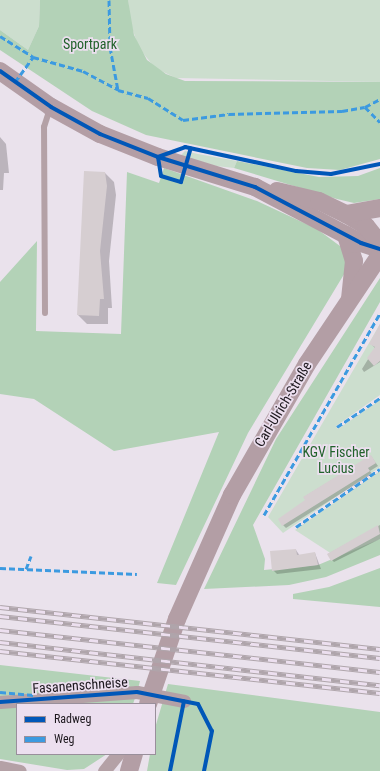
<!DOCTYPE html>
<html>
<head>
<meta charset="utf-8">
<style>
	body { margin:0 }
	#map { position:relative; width:380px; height:771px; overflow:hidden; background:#eae2ec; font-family:"Roboto Condensed",sans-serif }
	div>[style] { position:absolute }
	.green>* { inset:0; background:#ccdece }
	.forest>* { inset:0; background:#b3d2b7 }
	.shadow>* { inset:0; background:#0003 }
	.building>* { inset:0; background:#d6ced1 }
	.lane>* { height:6px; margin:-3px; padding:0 3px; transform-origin:3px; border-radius:3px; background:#b4a1a6 }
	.street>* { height:13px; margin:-6.5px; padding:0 6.5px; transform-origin:6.5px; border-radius:6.5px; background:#b4a1a6 }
	.secondary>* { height:18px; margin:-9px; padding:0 9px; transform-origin:9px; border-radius:9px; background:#b39ea5 }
	.rail>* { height:4.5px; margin-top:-2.25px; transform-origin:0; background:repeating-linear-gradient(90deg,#ecdfef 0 9px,#afa5ab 0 18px); box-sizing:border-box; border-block:1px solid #afa5ab }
	.quiet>* { height:3px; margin-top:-1.5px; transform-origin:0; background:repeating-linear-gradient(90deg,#3c9ae0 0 6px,transparent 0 9px) }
	.cycleway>* { height:4px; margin:-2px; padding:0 2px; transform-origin:2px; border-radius:2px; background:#0057b8 }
	span { translate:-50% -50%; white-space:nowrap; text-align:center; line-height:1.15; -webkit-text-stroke:3.5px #ecdfef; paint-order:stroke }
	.park-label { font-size:14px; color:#21622b }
	.street-label { font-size:14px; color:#1d181e }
	.legend { position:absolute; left:16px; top:703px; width:140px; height:52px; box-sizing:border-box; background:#ecdfef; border:1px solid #998f9b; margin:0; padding:5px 7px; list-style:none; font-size:12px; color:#1d181e }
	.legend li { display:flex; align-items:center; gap:8px; height:20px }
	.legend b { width:20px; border:1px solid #998f9b }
</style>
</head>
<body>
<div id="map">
	<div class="green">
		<div style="clip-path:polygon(0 0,40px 0,39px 26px,28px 50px,0 30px)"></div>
		<div style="clip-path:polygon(128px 0,380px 0,380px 82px,176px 78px,155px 68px,139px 48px,130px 22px)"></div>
		<div style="clip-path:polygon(185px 151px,198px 154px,237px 161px,234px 168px,216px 166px,180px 156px)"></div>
		<div style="clip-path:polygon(380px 324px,380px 395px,336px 426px,338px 429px,380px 400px,380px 467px,283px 533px,268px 517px)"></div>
		<div style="clip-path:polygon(380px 471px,380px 539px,338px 558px,295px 530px)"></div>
	</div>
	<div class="forest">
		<div style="clip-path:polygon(40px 0,128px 0,134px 35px,147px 60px,166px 74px,185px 81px,380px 82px,380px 159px,340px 170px,307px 168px,146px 135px,92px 111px,0 50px,0 30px,28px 50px,39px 26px)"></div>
		<div style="clip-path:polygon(237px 161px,319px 177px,358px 176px,380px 168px,380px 199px,354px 203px,337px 199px,234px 168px)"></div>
		<div style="clip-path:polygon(164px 168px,257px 201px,317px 229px,344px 249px,346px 271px,248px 433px,176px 585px,157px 583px,219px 432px,114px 451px,34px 399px,0 394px,0 282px,37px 241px,36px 331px,121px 334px,127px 172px,159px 183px)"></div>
		<div style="clip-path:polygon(380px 278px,380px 302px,253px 525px,265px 559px,264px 570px,318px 565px,380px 539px,380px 555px,326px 577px,289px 585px,204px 589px,276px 439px)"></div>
		<div style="clip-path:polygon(380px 568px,380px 607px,293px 599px,293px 594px,329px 587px)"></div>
		<div style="clip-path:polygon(0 665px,140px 681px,138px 689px,0 697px)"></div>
		<div style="clip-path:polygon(168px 684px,380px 712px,380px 771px,147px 771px,150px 754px,155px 754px,155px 728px)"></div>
		<div style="clip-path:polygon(135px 698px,133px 704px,49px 704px)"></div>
		<div style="clip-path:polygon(17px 707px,17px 754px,107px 754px,84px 769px,67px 770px,0 759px,0 708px)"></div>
	</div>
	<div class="shadow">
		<div style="clip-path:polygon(0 137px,6px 144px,9px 173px,4px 173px,3px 190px,0 190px)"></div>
		<div style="clip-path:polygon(105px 173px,114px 182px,116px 195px,109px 261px,112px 308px,108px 308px,108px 324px,87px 324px,78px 315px)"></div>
		<div style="clip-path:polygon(380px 331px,380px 362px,364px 372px,362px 369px,375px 348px,370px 343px)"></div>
		<div style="clip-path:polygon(371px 456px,378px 466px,370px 471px,372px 474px,286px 528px,283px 525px,279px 520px,306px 501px,304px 497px)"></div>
		<div style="clip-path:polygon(380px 525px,380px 539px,334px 562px,332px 560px,328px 554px)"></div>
		<div style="clip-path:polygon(296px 550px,300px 556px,315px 553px,321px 569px,277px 574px,273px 570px)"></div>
	</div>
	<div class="building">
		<div style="clip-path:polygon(84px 171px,105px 172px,107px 186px,100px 251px,104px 299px,100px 299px,99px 316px,77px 315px)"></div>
		<div style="clip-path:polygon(380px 324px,380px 361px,374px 366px,367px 358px,375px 347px,369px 344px)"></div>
		<div style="clip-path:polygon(371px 455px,376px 463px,368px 468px,370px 471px,282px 526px,278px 519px,305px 500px,303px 497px)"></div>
		<div style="clip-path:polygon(378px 525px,380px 534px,331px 561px,327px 554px)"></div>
		<div style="clip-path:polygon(296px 549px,297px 555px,315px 552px,318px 565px,272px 571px,270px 551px)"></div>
	</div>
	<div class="lane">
		<div style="left:45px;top:313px;width:186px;rotate:-90.3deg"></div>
		<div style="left:44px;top:127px;width:19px;rotate:-72deg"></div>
	</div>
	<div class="street">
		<div style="left:0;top:702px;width:137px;rotate:-4.2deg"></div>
		<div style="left:137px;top:692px;width:48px;rotate:10.8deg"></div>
		<div style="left:0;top:767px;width:20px;rotate:11deg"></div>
		<div style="left:104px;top:771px;width:22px;rotate:-51deg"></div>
	</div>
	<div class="secondary">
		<div style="left:0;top:71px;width:62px;rotate:35.2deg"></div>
		<div style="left:51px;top:107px;width:56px;rotate:28.9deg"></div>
		<div style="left:100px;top:134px;width:62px;rotate:21.6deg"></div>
		<div style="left:158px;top:157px;width:102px;rotate:17.2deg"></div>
		<div style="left:255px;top:187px;width:120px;rotate:27.8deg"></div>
		<div style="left:361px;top:243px;width:20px;rotate:18deg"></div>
		<div style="left:277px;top:191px;width:43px;rotate:13.4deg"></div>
		<div style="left:319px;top:201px;width:30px;rotate:26deg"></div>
		<div style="left:346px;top:214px;width:23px;rotate:31deg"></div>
		<div style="left:366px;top:226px;width:23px;rotate:52deg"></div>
		<div style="left:346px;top:214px;width:35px;rotate:-10deg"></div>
		<div style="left:346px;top:235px;width:27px;rotate:73deg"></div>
		<div style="left:354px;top:261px;width:36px;rotate:96deg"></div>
		<div style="left:148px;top:704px;width:90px;rotate:-71.2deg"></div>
		<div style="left:177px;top:619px;width:136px;rotate:-66.1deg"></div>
		<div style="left:232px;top:495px;width:151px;rotate:-60.2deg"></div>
		<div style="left:307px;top:364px;width:131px;rotate:-56.2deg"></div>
		<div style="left:129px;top:771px;width:18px;rotate:-74deg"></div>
	</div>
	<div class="rail">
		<div style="left:0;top:607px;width:382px;rotate:6.3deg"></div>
		<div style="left:0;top:616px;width:382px;rotate:6.3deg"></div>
		<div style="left:0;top:630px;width:382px;rotate:6.3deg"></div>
		<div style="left:0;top:642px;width:382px;rotate:6.5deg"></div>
		<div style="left:0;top:651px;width:382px;rotate:6.3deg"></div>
	</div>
	<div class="quiet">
		<div style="left:109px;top:0;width:47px;rotate:88.8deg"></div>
		<div style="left:110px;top:47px;width:44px;rotate:79.5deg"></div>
		<div style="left:0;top:36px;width:39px;rotate:32deg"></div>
		<div style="left:15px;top:82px;width:31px;rotate:-54deg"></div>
		<div style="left:33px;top:57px;width:52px;rotate:15.6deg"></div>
		<div style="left:83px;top:71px;width:40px;rotate:28deg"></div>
		<div style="left:118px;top:90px;width:31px;rotate:15deg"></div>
		<div style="left:148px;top:98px;width:41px;rotate:32.2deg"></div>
		<div style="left:183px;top:120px;width:46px;rotate:-7.4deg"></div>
		<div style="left:229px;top:114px;width:113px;rotate:-1.5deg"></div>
		<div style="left:342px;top:111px;width:23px;rotate:-10deg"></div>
		<div style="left:365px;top:107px;width:21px;rotate:45deg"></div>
		<div style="left:365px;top:107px;width:17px;rotate:-28deg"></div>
		<div style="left:337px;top:427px;width:52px;rotate:-34deg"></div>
		<div style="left:264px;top:515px;width:233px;rotate:-60.1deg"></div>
		<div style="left:296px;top:527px;width:102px;rotate:-34.6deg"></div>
		<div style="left:0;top:568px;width:137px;rotate:2.5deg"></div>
		<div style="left:26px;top:569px;width:14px;rotate:-69deg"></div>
		<div style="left:0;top:692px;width:36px;rotate:5deg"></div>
	</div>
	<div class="cycleway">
		<div style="left:0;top:71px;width:62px;rotate:35.2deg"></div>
		<div style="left:51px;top:107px;width:56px;rotate:28.9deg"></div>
		<div style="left:100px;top:134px;width:62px;rotate:21.6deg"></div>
		<div style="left:158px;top:157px;width:102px;rotate:17.2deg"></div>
		<div style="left:255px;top:187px;width:120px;rotate:27.8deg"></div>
		<div style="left:361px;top:243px;width:20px;rotate:18deg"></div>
		<div style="left:158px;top:157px;width:29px;rotate:-20deg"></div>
		<div style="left:185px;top:147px;width:114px;rotate:12.2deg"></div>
		<div style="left:296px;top:171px;width:35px;rotate:5deg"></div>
		<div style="left:331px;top:174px;width:50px;rotate:-11.5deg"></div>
		<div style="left:158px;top:157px;width:19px;rotate:81deg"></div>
		<div style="left:161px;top:176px;width:21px;rotate:17deg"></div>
		<div style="left:181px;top:182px;width:35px;rotate:-74deg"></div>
		<div style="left:0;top:702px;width:137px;rotate:-4.2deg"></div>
		<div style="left:137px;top:692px;width:62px;rotate:11.1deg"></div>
		<div style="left:198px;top:704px;width:30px;rotate:63deg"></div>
		<div style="left:212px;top:731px;width:41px;rotate:101.3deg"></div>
		<div style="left:170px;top:771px;width:71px;rotate:-78.7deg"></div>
	</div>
	<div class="park-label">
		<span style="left:90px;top:44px">Sportpark</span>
		<span style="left:336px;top:460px">KGV Fischer<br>Lucius</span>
	</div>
	<div class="street-label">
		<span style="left:283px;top:404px;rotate:-59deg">Carl-Ulrich-Straße</span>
		<span style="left:80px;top:685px;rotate:-4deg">Fasanenschneise</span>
	</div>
	<ul class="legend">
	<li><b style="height:5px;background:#0057b8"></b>Radweg</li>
	<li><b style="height:5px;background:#3c9ae0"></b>Weg</li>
	</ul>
</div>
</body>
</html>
